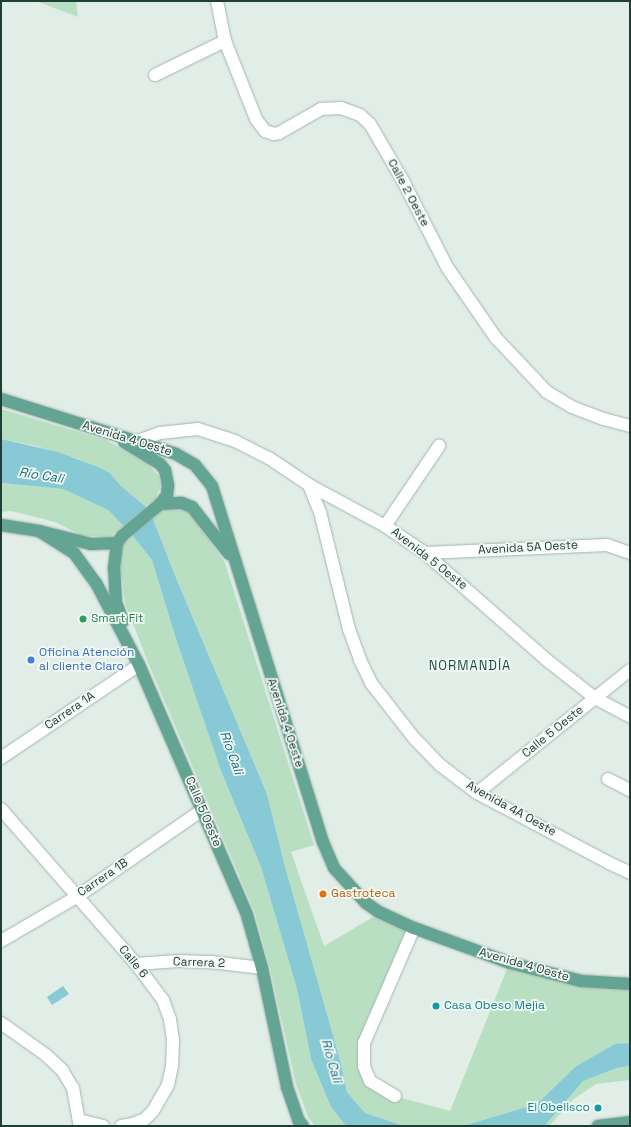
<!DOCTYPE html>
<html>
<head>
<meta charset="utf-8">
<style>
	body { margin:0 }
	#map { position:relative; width:631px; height:1127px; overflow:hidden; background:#e1ede7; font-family:"Space Grotesk",sans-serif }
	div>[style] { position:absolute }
	.green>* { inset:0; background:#b9dfc3 }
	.water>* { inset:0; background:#87c9d4 }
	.roads { filter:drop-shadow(0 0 1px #a4b5ae) drop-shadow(0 0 1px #a4b5ae) }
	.street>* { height:12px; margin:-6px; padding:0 6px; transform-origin:6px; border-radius:6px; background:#fff }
	.secondary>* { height:12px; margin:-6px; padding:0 6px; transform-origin:6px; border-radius:6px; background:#fff }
	.primary>* { height:12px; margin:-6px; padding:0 6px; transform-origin:6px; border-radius:6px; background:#64a493 }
	.dots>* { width:11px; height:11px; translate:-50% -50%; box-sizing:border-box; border:2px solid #f2f9f5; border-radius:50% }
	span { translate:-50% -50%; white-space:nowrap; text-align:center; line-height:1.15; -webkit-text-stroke:3.5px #f2f9f5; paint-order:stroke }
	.street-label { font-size:12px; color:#213e36 }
	.leisure-label { font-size:12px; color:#27864d }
	.left { translate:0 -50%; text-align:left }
	.shop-label { font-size:12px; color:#366cbe }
	.food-label { font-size:12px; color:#c56008 }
	.culture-label { font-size:12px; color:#0d838f }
	.right { translate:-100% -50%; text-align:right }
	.water-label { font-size:13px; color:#186d7d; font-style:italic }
	.neighbourhood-label { font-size:13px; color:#1c5144; letter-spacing:1px }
	.frame { position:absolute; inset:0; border:2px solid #213e36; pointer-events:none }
</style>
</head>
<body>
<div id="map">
	<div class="green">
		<div style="clip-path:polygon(36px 1px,76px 1px,78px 17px)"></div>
		<div style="clip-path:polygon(1px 409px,106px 440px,148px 464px,159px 476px,161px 485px,155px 500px,145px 506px,121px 486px,110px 473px,78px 459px,36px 446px,1px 439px)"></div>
		<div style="clip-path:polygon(1px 483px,63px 489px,108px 510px,123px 526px,110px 537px,83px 536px,55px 522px,11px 511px,1px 512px)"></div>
		<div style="clip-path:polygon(182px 509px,190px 511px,225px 563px,314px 845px,291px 852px,324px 946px,373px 917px,411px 934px,364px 1043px,370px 1081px,395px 1096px,450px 1111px,507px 969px,580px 987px,630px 991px,630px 1043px,615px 1045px,575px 1067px,537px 1104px,463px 1126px,404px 1126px,365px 1113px,347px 1092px,340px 1060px,284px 863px,267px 794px,174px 573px,153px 519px,162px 510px)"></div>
		<div style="clip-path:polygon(133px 536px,152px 560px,176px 639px,221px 771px,261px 867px,297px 989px,311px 1059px,331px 1107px,346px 1126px,315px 1126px,308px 1117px,296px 1084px,270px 968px,255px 913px,147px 660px,125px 603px,121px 570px,121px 546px)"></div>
		<div style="clip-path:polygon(630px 1066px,630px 1080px,596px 1084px,574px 1099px,549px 1126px,542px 1126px,583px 1081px,617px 1068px)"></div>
	</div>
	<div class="water">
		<div style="clip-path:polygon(1px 439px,58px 452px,98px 467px,110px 473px,121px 486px,145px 506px,153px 519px,174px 573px,267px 794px,284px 863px,340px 1060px,347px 1092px,365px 1113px,404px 1126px,346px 1126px,331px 1107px,311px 1059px,297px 989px,261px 867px,221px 771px,176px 639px,152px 560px,133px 536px,108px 510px,63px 489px,1px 483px)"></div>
		<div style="clip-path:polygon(63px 986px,69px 994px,52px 1005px,47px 997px)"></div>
		<div style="clip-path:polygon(630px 1043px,630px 1066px,617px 1068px,583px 1081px,545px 1125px,463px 1126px,537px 1104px,575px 1067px,615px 1044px)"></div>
	</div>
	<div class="roads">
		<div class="street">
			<div style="left:217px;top:1px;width:41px;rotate:78.7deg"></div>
			<div style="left:225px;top:41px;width:84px;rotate:68.3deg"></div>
			<div style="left:256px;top:119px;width:15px;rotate:53deg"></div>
			<div style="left:265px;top:131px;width:9px;rotate:18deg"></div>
			<div style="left:274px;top:134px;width:5px;rotate:-11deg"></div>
			<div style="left:279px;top:133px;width:48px;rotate:-29.7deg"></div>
			<div style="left:321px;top:109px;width:20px;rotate:-3deg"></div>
			<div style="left:341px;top:108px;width:20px;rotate:20deg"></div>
			<div style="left:360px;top:115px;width:13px;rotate:42deg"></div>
			<div style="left:370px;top:124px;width:66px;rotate:59.9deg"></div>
			<div style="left:403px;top:181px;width:97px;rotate:62.9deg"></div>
			<div style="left:447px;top:267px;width:86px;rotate:55.4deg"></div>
			<div style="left:496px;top:338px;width:74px;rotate:46.6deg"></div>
			<div style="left:547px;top:392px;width:29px;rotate:31deg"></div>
			<div style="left:572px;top:407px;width:34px;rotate:21deg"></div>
			<div style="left:604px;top:419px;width:27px;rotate:15deg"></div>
			<div style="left:155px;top:75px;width:78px;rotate:-25.9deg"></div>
			<div style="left:138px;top:441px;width:23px;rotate:-20deg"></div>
			<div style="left:160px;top:433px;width:38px;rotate:-6deg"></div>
			<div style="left:198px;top:429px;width:39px;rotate:18deg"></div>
			<div style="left:235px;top:441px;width:38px;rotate:27deg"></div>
			<div style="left:269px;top:458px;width:48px;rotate:34deg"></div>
			<div style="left:309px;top:485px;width:86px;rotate:28.3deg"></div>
			<div style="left:385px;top:526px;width:48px;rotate:34deg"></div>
			<div style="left:425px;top:553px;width:164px;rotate:41.3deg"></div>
			<div style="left:548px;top:661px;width:60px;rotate:38.2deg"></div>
			<div style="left:595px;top:698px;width:40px;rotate:28deg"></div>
			<div style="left:309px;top:485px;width:29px;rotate:68deg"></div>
			<div style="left:320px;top:512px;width:121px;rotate:76.1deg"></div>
			<div style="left:349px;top:629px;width:33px;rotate:70deg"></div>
			<div style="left:360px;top:660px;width:25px;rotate:64deg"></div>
			<div style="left:371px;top:683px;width:70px;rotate:52deg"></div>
			<div style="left:414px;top:738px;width:37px;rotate:46deg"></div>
			<div style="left:440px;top:765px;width:46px;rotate:37.1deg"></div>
			<div style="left:477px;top:793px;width:149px;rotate:27.9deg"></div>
			<div style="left:609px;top:863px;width:23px;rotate:25deg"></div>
			<div style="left:385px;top:526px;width:97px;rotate:-56deg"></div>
			<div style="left:425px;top:553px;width:182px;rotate:-2.5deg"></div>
			<div style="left:607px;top:545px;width:24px;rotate:19deg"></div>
			<div style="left:1px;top:758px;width:166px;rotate:-34deg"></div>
			<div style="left:608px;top:779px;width:25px;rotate:27deg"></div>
			<div style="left:477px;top:793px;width:196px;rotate:-38.8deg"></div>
			<div style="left:1px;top:809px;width:206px;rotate:48.9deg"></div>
			<div style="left:136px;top:964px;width:45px;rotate:53.1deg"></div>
			<div style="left:163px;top:1000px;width:20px;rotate:70deg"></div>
			<div style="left:170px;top:1019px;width:21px;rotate:82deg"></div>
			<div style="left:173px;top:1040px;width:26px;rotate:92deg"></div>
			<div style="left:172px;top:1066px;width:19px;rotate:102deg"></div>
			<div style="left:168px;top:1085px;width:30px;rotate:120deg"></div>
			<div style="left:153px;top:1111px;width:11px;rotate:135deg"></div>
			<div style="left:145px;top:1119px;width:13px;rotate:157deg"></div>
			<div style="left:133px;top:1124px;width:12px;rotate:171deg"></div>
			<div style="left:1px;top:941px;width:89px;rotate:-30.3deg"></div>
			<div style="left:78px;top:896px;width:151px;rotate:-34.7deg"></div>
			<div style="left:136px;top:964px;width:42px;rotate:-4.1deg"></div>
			<div style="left:178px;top:961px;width:33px;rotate:2deg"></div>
			<div style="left:211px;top:962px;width:51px;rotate:6.7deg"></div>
			<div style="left:395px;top:1096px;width:29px;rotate:-149deg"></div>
			<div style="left:370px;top:1081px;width:16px;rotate:-112deg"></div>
			<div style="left:364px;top:1066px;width:23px;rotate:-90deg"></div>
			<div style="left:364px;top:1043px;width:125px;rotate:-66.5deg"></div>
			<div style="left:79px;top:1120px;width:25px;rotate:14deg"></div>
		</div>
		<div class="secondary">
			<div style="left:1px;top:1023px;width:55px;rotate:35.4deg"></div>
			<div style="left:46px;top:1055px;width:22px;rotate:43deg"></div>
			<div style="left:62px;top:1070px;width:21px;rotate:59deg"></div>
			<div style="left:73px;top:1088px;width:39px;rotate:80deg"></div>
		</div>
		<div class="primary">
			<div style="left:1px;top:399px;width:183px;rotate:17.4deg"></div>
			<div style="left:176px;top:454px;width:22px;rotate:30deg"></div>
			<div style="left:195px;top:465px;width:27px;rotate:51deg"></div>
			<div style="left:212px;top:486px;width:373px;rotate:72.7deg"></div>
			<div style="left:323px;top:842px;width:28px;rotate:67deg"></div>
			<div style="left:334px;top:868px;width:47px;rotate:47.6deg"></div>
			<div style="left:366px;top:903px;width:16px;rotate:35deg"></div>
			<div style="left:379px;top:912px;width:38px;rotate:25deg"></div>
			<div style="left:414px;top:928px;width:102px;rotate:20deg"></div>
			<div style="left:510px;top:963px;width:73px;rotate:14.2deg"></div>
			<div style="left:581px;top:981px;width:49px;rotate:3.5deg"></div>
			<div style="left:160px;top:504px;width:22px;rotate:-3deg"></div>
			<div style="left:182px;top:503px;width:11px;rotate:22deg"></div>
			<div style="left:192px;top:507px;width:60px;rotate:51.8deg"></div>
			<div style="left:1px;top:525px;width:38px;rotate:9deg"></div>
			<div style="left:39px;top:531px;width:54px;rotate:14deg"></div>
			<div style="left:91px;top:544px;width:26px;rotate:-2deg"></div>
			<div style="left:39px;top:531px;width:41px;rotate:32.2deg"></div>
			<div style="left:74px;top:553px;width:37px;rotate:54deg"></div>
			<div style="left:96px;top:583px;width:93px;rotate:62.3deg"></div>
			<div style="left:139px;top:665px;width:272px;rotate:66.6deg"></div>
			<div style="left:247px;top:915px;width:55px;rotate:74.2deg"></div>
			<div style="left:262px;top:968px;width:122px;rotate:78.1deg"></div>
			<div style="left:287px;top:1087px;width:36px;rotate:71deg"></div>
			<div style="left:299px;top:1121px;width:6px;rotate:51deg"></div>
			<div style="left:123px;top:621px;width:19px;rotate:-111deg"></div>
			<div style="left:116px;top:603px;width:35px;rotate:-93deg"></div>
			<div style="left:114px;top:568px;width:25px;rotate:-83deg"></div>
			<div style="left:117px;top:543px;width:9px;rotate:-54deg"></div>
			<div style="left:122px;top:536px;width:50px;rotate:-40.1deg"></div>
			<div style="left:160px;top:504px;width:11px;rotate:-52deg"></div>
			<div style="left:167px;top:495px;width:10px;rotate:-84deg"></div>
			<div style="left:168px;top:485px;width:15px;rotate:-101deg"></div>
			<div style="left:165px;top:470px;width:8px;rotate:-130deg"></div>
			<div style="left:160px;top:464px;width:42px;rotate:-148.6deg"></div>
			<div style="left:598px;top:1126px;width:32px;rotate:-7deg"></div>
		</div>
	</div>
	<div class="dots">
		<div style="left:83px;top:619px;background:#2e9e5b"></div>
		<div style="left:31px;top:660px;background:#3f7fe0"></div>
		<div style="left:323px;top:894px;background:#e8710a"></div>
		<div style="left:436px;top:1006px;background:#0f9aa8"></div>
		<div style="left:598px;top:1108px;background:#0f9aa8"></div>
	</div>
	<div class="street-label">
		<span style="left:408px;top:193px;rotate:62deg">Calle 2 Oeste</span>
		<span style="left:127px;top:439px;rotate:17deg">Avenida 4 Oeste</span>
		<span style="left:528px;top:548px;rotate:-3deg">Avenida 5A Oeste</span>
		<span style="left:429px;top:559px;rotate:38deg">Avenida 5 Oeste</span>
		<span style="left:70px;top:711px;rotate:-34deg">Carrera 1A</span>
		<span style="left:285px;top:723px;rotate:72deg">Avenida 4 Oeste</span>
		<span style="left:553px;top:732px;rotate:-39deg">Calle 5 Oeste</span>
		<span style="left:511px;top:809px;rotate:29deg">Avenida 4A Oeste</span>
		<span style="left:203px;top:812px;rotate:67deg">Calle 5 Oeste</span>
		<span style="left:103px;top:878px;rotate:-34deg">Carrera 1B</span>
		<span style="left:133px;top:962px;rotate:51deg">Calle 6</span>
		<span style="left:199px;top:963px;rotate:2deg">Carrera 2</span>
		<span style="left:524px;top:965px;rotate:16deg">Avenida 4 Oeste</span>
	</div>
	<div class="leisure-label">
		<span class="left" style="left:91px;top:619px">Smart Fit</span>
	</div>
	<div class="shop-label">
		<span class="left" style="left:39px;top:660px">Oficina Atención<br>al cliente Claro</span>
	</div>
	<div class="food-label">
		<span class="left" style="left:331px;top:894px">Gastroteca</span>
	</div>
	<div class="culture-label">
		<span class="left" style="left:444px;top:1006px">Casa Obeso Mejìa</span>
		<span class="right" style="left:590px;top:1108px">El Obelisco</span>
	</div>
	<div class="water-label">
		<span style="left:41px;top:476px;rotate:9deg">Río Cali</span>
		<span style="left:231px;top:753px;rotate:70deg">Río Cali</span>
		<span style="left:331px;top:1061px;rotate:74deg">Río Cali</span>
	</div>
	<div class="neighbourhood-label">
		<span style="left:470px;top:666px">NORMANDÍA</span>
	</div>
	<div class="frame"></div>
</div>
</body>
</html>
